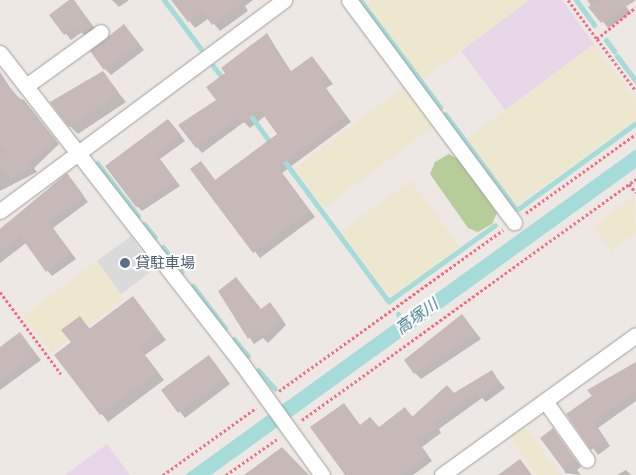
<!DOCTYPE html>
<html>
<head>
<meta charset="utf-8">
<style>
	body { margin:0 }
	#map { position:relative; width:636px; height:475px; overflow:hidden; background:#eee8e4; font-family:"Public Sans","Noto Sans JP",sans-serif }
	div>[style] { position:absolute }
	.industrial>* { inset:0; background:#e6d6e7 }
	.farmland>* { inset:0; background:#ede7cf }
	.forest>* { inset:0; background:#b6cd99 }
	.parking>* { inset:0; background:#dadada }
	.water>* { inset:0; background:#a5dbd9 }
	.shadow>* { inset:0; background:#0003 }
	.stream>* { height:5px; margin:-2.5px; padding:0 2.5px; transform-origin:2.5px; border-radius:2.5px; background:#a5dbd9 }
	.building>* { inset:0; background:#c6b9b7 }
	.path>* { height:3px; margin-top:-1.5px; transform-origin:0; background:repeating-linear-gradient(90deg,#f66d83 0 2.5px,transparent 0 5px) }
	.roads { filter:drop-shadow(0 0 1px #9f9f9f) drop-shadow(0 0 1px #9f9f9f) }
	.street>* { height:15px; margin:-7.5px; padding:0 7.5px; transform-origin:7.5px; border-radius:7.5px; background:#fff }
	.dots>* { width:14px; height:14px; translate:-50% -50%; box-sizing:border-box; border:2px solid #fff; border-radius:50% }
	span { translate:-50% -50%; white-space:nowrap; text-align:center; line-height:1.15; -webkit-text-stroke:4px #fff; paint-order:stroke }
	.service-label { font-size:15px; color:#4e5e75 }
	.left { translate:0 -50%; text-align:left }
	.water-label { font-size:16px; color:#407a8c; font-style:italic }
</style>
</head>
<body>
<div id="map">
	<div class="industrial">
		<div style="clip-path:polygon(529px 0,562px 0,594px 44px,505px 110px,461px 51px)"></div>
		<div style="clip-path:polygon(107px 444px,130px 475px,65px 475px)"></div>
	</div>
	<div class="farmland">
		<div style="clip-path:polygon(371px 0,529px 0,422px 80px,366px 4px)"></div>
		<div style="clip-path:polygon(594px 44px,636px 100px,636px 120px,516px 206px,466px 139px)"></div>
		<div style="clip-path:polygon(405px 86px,434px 126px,324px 208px,294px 168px)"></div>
		<div style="clip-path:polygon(411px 180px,460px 247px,390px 297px,341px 232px)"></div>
		<div style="clip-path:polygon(634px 196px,636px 233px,611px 251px,593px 226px)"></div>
		<div style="clip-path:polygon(97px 261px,125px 299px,51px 353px,23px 316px)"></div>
		<div style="clip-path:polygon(523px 424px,560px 475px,536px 475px,508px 435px)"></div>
	</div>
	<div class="forest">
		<div style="clip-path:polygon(449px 154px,460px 160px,497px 213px,492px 224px,478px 232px,468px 228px,430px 174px,435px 162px)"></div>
	</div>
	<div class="parking">
		<div style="clip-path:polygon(131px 236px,153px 270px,121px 294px,97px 261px)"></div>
	</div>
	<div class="water">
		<div style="clip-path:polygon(636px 149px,636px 168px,211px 475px,185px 475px)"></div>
	</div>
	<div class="shadow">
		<div style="clip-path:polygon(71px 0,98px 32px,88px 39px,82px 32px,71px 40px,51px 15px)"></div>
		<div style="clip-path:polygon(112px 0,129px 0,119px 7px)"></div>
		<div style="clip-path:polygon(172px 0,253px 0,245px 6px,248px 11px,220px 31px,209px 18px,195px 28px)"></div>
		<div style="clip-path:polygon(587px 0,621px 0,631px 13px,608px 28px)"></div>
		<div style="clip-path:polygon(129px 31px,144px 50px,111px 75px,105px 69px)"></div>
		<div style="clip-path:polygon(267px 34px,292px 73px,312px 58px,317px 63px,333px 84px,326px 88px,351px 122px,282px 173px,315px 217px,260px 258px,192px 169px,201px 163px,216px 181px,279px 134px,265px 116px,250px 128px,244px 122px,202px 153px,180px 126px,218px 100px,227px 74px)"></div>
		<div style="clip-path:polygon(0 72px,16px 97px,24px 100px,59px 144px,34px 168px,37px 172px,0 191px)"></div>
		<div style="clip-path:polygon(102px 73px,126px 102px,78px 134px,70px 126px)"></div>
		<div style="clip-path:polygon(168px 120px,185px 141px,160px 159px,180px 186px,142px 211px,137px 206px)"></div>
		<div style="clip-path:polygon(67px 175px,88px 202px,53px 228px,76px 259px,52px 276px,26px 243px,0 263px,0 229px)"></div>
		<div style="clip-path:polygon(219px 291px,261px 310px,275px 309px,286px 325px,268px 343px,263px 338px,254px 344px)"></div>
		<div style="clip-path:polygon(133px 298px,166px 340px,145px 355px,164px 380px,108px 422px,56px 355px,72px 343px,80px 318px,90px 329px)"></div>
		<div style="clip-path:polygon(462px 316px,481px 339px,421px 379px,415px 373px)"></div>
		<div style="clip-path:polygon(20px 334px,41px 360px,0 390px,0 349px)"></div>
		<div style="clip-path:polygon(214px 362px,230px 384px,185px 418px,163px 391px)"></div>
		<div style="clip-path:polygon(636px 362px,636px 401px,598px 428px,610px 446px,598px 455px,568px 414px)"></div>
		<div style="clip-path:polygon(491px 372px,505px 388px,486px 402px,482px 398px,439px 429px,441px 433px,422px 447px,432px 461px,413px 475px,347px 475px,344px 404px,361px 426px,379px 429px,405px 409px,413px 417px)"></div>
		<div style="clip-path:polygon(553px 430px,581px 467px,577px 470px,581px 475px,565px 473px)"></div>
		<div style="clip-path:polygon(282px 448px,309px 475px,245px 475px)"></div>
		<div style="clip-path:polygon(626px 470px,631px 475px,617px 475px)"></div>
	</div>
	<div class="stream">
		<div style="left:164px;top:0;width:61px;rotate:52.9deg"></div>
		<div style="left:360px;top:0;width:134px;rotate:53.2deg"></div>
		<div style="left:576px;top:0;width:31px;rotate:54deg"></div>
		<div style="left:606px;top:40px;width:14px;rotate:54deg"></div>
		<div style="left:617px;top:56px;width:31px;rotate:53deg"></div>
		<div style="left:213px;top:66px;width:19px;rotate:51deg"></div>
		<div style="left:248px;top:112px;width:41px;rotate:54deg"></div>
		<div style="left:445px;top:114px;width:116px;rotate:53.4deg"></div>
		<div style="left:282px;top:158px;width:179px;rotate:53.4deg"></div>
		<div style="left:97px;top:163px;width:67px;rotate:52.3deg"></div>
		<div style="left:518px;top:209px;width:146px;rotate:-36.1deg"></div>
		<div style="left:144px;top:224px;width:17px;rotate:50deg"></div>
		<div style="left:163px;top:247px;width:31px;rotate:53deg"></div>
		<div style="left:193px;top:286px;width:53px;rotate:52.7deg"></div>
		<div style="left:389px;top:301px;width:130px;rotate:-35.6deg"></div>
		<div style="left:398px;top:314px;width:12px;rotate:55deg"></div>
		<div style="left:234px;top:339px;width:22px;rotate:51deg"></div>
		<div style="left:258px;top:370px;width:25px;rotate:48deg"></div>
	</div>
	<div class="building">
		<div style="clip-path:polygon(69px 0,74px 0,93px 26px,82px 34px,76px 26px,64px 35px,49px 15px)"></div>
		<div style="clip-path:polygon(171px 0,246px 0,212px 25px,202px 11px,188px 22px)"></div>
		<div style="clip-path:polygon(597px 0,636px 0,601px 23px,588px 7px)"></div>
		<div style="clip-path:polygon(124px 24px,139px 44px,104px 70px,90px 51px)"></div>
		<div style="clip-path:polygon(267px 33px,290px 72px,312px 56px,328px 78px,321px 82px,346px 116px,278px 167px,310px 211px,253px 253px,190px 169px,201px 161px,215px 180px,277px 134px,260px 110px,243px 123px,239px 117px,196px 148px,178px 125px,216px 100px,206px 87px,225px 73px,221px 68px)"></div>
		<div style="clip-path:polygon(103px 71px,119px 93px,69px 127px,50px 102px)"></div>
		<div style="clip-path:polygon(0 76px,54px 138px,53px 144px,29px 162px,33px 166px,11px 179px,0 165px,0 155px,5px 151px,0 144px)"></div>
		<div style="clip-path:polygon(168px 119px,181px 135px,156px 154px,176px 181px,136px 207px,105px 166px)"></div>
		<div style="clip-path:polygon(67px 173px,84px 196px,48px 222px,71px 253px,46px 272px,21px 237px,0 252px,0 229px)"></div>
		<div style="clip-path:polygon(236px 277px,261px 309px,270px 302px,282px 319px,261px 338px,257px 332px,248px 339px,218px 291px)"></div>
		<div style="clip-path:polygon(133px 296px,160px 332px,139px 348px,158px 372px,100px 415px,54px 355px,71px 342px,61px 330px,80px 316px,89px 329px)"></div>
		<div style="clip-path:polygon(462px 314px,476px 333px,414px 374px,404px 360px)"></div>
		<div style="clip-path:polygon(20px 332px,36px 354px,0 381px,0 347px)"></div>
		<div style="clip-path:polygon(209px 355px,225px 378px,178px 413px,161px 390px)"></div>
		<div style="clip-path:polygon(636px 362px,636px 391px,593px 422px,606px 440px,591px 450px,566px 414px,592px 396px,587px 390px)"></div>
		<div style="clip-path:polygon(492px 370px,500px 383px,480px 397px,476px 393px,434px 423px,437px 427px,417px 441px,428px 455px,400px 475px,345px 475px,310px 427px,344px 403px,360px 425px,370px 417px,379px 427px,405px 407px,412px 417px,447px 385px,454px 393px)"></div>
		<div style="clip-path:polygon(553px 428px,576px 461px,564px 470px,540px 438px)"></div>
		<div style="clip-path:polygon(282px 447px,308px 475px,244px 475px)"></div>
		<div style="clip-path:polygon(520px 459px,532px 475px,498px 475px)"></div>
	</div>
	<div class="path">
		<div style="left:568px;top:0;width:49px;rotate:53.4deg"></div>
		<div style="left:597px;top:39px;width:50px;rotate:-39.4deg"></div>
		<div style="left:597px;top:39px;width:65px;rotate:53.1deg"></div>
		<div style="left:629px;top:184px;width:11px;rotate:52deg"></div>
		<div style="left:526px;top:213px;width:135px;rotate:-35.7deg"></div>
		<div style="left:0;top:292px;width:102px;rotate:53.4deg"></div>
		<div style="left:279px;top:391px;width:276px;rotate:-35.7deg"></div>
		<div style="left:302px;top:420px;width:412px;rotate:-35.8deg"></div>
		<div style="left:163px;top:475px;width:115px;rotate:-35.8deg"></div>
		<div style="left:226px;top:475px;width:62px;rotate:-35.2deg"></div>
	</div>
	<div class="roads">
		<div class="street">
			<div style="left:349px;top:0;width:277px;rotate:53.4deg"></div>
			<div style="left:0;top:53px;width:394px;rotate:52.1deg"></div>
			<div style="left:242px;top:364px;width:137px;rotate:54.2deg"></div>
			<div style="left:26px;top:86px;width:92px;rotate:-35.8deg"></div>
			<div style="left:0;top:211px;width:354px;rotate:-36.6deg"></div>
			<div style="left:545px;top:401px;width:72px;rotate:54.6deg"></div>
			<div style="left:442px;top:475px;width:239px;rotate:-35.8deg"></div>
		</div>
	</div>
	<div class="dots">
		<div style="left:125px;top:263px;background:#5c6f8a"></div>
	</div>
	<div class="service-label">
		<span class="left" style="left:135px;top:263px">貸駐車場</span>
	</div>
	<div class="water-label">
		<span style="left:417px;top:317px;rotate:-36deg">高塚川</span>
	</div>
</div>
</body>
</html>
